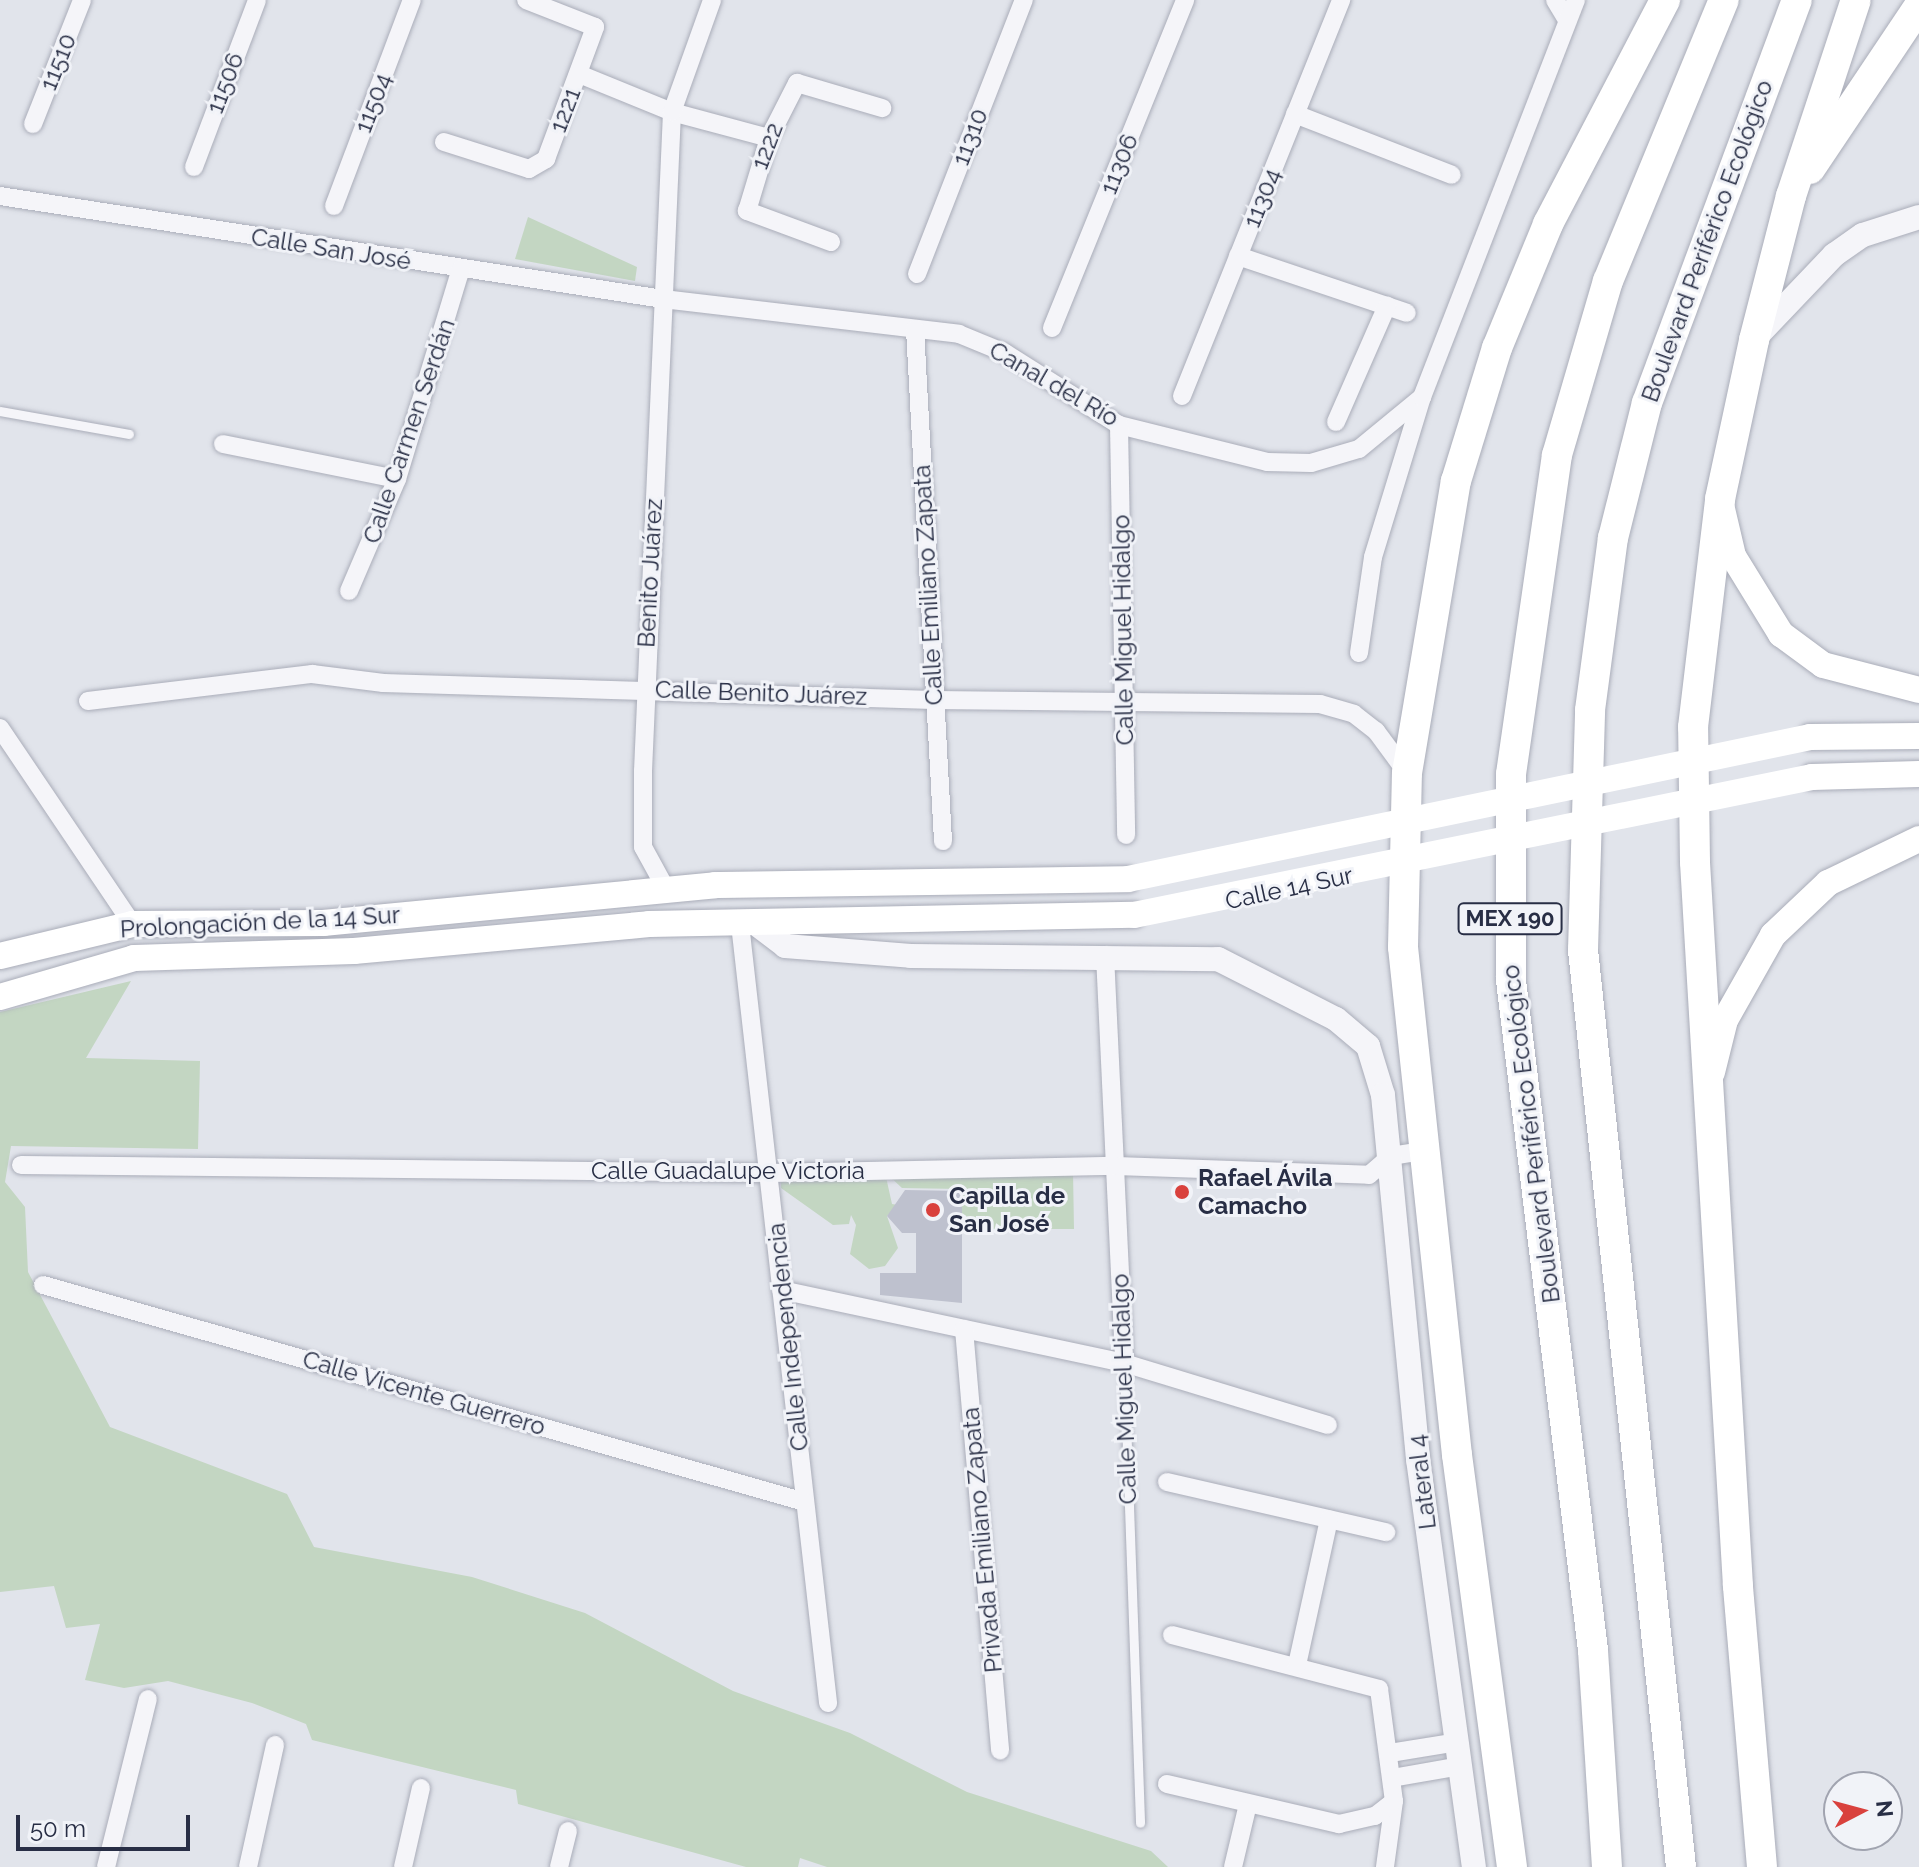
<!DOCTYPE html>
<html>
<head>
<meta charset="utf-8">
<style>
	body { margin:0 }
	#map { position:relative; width:1919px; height:1867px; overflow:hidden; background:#e1e4eb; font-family:Raleway,sans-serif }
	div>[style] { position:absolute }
	.green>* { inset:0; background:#c3d6c2 }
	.building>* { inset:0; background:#bec1ce }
	.roads { filter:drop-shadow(0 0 2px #aaadb9) drop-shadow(0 0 2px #aaadb9) }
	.service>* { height:9px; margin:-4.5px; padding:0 4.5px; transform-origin:4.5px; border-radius:4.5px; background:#f5f5f9 }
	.minor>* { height:18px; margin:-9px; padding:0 9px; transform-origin:9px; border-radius:9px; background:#f5f5f9 }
	.tertiary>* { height:24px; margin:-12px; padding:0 12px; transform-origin:12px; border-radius:12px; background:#f5f5f9 }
	.secondary>* { height:26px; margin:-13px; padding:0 13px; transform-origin:13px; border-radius:13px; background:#fff }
	.trunk>* { height:30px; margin:-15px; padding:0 15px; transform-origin:15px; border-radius:15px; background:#fff }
	.secondary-bridge>* { height:26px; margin:-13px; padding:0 13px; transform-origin:13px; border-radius:13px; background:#fff }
	.dots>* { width:22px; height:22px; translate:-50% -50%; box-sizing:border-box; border:4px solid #f1f3f8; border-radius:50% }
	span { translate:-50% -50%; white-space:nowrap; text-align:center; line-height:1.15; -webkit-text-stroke:6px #f1f3f8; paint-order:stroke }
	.shield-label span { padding:2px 6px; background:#f1f3f8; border:2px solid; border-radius:6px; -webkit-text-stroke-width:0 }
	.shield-label { font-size:22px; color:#282e45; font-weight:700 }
	.street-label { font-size:24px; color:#282e45 }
	.poi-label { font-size:24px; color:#282e45; font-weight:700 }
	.left { translate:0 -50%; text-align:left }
	.north { position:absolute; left:1823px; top:1771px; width:80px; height:80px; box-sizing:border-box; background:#f1f3f8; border:2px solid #a1a4b0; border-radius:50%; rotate:84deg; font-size:22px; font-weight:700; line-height:32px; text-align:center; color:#282e45 }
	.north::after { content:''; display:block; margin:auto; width:28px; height:36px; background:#d9413d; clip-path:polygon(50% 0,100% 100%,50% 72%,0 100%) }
	.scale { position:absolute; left:16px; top:1815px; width:174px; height:36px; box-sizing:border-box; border:4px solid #282e45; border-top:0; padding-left:10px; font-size:24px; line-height:28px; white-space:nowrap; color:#282e45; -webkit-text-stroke:6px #f1f3f8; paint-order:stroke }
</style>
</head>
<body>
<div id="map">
	<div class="green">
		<div style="clip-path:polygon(528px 217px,637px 267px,635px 281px,515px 259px)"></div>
		<div style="clip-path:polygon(131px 981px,86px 1058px,200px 1061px,198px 1149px,11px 1146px,5px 1182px,25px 1207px,28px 1272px,110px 1427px,287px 1494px,314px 1547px,472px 1577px,585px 1613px,733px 1691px,850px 1733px,967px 1792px,1151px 1851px,1168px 1867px,827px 1867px,800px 1858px,798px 1867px,746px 1867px,518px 1804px,516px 1790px,312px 1740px,306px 1724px,252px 1703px,168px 1681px,124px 1688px,85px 1680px,100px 1624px,66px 1628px,54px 1586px,0 1592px,0 1012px)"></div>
		<div style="clip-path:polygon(959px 1170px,961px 1180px,961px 1171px,1073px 1171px,1074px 1229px,962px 1229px,961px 1189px,902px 1188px,887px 1174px)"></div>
		<div style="clip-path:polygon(824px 1175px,886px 1177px,892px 1204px,898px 1205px,887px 1216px,898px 1248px,885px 1266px,869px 1269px,850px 1254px,856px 1225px,851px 1215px,849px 1224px,833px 1225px,781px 1188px,781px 1179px,813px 1182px)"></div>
	</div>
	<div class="building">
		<div style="clip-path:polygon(905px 1190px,962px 1191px,962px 1303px,880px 1295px,880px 1273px,916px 1273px,916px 1233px,902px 1233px,887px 1216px)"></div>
	</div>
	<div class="roads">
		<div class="service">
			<div style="left:0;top:411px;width:131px;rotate:10.1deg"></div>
			<div style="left:1124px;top:1363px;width:460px;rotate:88deg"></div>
		</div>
		<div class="minor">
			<div style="left:1555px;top:0;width:23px;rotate:59deg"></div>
			<div style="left:579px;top:74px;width:100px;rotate:22.2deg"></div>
			<div style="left:672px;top:112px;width:100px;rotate:15deg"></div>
			<div style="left:1295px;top:114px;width:168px;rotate:21.2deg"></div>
			<div style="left:33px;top:124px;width:133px;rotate:-68.4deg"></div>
			<div style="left:444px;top:142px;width:89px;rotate:17.6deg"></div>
			<div style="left:529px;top:169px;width:20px;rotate:-30deg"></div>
			<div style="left:546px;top:159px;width:141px;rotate:-69.6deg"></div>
			<div style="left:595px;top:27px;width:74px;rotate:-158.6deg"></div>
			<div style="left:194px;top:167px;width:178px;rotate:-69.3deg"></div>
			<div style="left:0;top:196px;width:671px;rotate:8.83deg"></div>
			<div style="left:663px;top:299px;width:298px;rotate:6.7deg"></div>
			<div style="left:959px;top:334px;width:50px;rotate:22.4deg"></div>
			<div style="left:1005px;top:353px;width:135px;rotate:32.3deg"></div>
			<div style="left:1119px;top:425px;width:153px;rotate:14deg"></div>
			<div style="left:1267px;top:462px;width:44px;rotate:1.3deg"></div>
			<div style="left:1311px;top:463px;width:50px;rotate:-16.3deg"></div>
			<div style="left:1359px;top:449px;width:82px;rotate:-39.5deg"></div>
			<div style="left:334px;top:206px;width:220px;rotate:-69.3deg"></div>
			<div style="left:831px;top:242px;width:90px;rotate:-159.7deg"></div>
			<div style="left:747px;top:211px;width:76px;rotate:-73.2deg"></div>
			<div style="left:769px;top:138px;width:62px;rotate:-63deg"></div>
			<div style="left:797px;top:83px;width:89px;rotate:16.4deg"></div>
			<div style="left:1238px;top:256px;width:178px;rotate:18.6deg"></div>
			<div style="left:917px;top:274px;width:294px;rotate:-68.7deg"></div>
			<div style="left:1052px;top:328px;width:354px;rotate:-67.9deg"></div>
			<div style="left:915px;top:329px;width:513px;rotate:86.87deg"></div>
			<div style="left:1182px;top:396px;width:427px;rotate:-68.1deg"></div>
			<div style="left:1336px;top:422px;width:127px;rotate:-66.3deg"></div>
			<div style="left:1119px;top:425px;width:410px;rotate:89deg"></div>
			<div style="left:223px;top:444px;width:177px;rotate:11.4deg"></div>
			<div style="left:349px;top:591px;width:122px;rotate:-66.8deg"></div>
			<div style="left:397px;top:479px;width:220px;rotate:-73.1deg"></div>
			<div style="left:1359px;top:653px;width:97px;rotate:-81.7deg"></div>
			<div style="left:1373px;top:557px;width:167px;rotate:-73deg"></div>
			<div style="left:1422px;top:397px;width:426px;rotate:-68.8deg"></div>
			<div style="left:88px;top:701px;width:226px;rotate:-6.9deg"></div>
			<div style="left:312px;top:674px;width:72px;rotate:7.2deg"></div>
			<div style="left:383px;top:683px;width:550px;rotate:1.77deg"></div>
			<div style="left:933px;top:700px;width:387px;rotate:0.6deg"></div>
			<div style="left:1320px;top:704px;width:35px;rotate:16deg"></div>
			<div style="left:1354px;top:714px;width:28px;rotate:38deg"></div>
			<div style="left:1376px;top:731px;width:52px;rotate:53.6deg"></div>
			<div style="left:0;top:728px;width:236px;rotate:56deg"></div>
			<div style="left:666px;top:889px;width:48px;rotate:-118.7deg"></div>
			<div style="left:643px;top:847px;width:76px;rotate:-90deg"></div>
			<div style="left:643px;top:771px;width:660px;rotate:-87.48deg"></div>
			<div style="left:672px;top:112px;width:119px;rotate:-70.3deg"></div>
			<div style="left:740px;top:924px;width:784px;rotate:83.55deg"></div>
			<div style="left:1105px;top:955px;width:408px;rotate:87.3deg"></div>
			<div style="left:21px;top:1165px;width:751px;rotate:0.61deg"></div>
			<div style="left:772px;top:1173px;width:344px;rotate:-1.2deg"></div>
			<div style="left:1116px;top:1166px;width:253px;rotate:2deg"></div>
			<div style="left:1369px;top:1175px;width:29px;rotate:-41deg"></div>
			<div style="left:1391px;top:1156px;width:36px;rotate:-9deg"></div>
			<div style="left:43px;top:1285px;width:792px;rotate:15.9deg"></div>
			<div style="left:781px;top:1290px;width:351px;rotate:12deg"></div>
			<div style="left:1124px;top:1363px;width:213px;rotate:16.9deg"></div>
			<div style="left:964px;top:1329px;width:423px;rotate:85.1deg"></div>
			<div style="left:1167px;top:1482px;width:225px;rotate:12.9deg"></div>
			<div style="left:1172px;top:1635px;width:214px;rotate:14.6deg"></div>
			<div style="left:1379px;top:1689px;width:113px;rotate:82.4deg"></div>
			<div style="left:1394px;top:1801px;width:67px;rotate:97.8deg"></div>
			<div style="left:1297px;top:1665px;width:149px;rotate:-77.6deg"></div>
			<div style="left:1390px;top:1753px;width:68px;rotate:-9.3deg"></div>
			<div style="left:1392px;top:1778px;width:69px;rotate:-10deg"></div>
			<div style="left:1167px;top:1784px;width:177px;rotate:13.1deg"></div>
			<div style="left:1339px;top:1824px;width:37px;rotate:-13deg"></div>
			<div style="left:1375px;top:1816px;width:24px;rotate:-38deg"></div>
			<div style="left:106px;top:1867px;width:173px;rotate:-76deg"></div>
			<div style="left:248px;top:1867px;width:125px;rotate:-77.5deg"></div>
			<div style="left:403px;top:1867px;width:81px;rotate:-77.2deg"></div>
			<div style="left:559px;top:1867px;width:37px;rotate:-76deg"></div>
			<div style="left:1233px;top:1867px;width:65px;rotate:-76.6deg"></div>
		</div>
		<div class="tertiary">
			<div style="left:1755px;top:338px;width:115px;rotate:-46.4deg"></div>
			<div style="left:1834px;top:255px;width:35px;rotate:-35deg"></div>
			<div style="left:1863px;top:235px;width:59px;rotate:-17.8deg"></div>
			<div style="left:755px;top:923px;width:38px;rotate:37deg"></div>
			<div style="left:785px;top:946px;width:126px;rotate:4.5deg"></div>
			<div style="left:911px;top:956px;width:307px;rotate:0.6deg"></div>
			<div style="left:1218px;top:959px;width:132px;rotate:27deg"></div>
			<div style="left:1336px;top:1019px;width:42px;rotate:40.2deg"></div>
			<div style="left:1368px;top:1046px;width:51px;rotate:73deg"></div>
			<div style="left:1383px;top:1095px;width:366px;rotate:84.5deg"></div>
			<div style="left:1418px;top:1459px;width:412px;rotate:82.2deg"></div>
		</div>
		<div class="secondary">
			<div style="left:1722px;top:509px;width:48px;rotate:76.8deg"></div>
			<div style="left:1733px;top:556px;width:92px;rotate:58.4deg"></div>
			<div style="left:1781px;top:634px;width:52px;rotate:36.4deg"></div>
			<div style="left:1823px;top:665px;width:99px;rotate:14.6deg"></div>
			<div style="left:1810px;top:737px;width:109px;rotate:-0.5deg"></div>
			<div style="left:1812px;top:777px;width:107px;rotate:-1.6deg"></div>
			<div style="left:0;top:956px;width:136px;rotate:-13.6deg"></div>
			<div style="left:132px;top:924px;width:191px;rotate:-0.3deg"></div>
			<div style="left:323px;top:923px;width:394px;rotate:-5.5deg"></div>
			<div style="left:715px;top:885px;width:413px;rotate:-0.8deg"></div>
			<div style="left:0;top:997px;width:140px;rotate:-16.2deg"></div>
			<div style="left:134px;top:958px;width:220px;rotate:-1.8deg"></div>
			<div style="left:354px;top:951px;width:296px;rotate:-5.2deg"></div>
			<div style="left:649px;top:924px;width:485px;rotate:-1.1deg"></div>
			<div style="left:1712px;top:1072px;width:54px;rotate:-76deg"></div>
			<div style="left:1725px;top:1020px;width:98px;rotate:-60.5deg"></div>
			<div style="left:1773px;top:935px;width:76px;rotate:-43.4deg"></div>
			<div style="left:1828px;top:883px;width:101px;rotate:-25.8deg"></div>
		</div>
		<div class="trunk">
			<div style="left:1810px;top:169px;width:196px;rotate:-56.2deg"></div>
			<div style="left:1512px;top:1867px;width:416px;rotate:-97.6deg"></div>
			<div style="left:1457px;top:1455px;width:511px;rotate:-96.07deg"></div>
			<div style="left:1403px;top:947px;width:174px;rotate:-88.7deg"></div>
			<div style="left:1407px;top:773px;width:296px;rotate:-80.5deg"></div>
			<div style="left:1456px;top:481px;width:139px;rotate:-72.9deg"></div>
			<div style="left:1497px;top:348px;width:134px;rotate:-67.6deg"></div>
			<div style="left:1548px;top:224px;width:253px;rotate:-62.4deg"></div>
			<div style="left:1607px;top:1867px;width:217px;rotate:-93.7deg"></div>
			<div style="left:1593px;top:1650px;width:675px;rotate:-96.98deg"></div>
			<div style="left:1511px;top:980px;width:206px;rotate:-90deg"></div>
			<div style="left:1511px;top:774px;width:322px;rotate:-81.8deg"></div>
			<div style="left:1557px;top:455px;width:181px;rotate:-73.7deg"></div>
			<div style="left:1608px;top:281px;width:304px;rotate:-67.6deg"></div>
			<div style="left:1681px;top:1867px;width:922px;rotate:-96.1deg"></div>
			<div style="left:1583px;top:950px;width:240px;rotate:-88.3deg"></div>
			<div style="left:1590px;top:710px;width:174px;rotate:-82.4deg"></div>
			<div style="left:1613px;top:538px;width:139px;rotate:-75.9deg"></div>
			<div style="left:1647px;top:403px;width:430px;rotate:-69.6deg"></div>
			<div style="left:1762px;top:1867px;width:282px;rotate:-94.9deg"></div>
			<div style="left:1738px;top:1586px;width:725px;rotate:-93.4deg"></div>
			<div style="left:1695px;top:862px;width:135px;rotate:-90.8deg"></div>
			<div style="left:1693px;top:727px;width:230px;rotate:-83.2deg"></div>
			<div style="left:1720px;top:499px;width:163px;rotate:-77.9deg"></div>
			<div style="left:1754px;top:340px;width:149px;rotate:-75.6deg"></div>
			<div style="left:1791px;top:196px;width:206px;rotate:-71.7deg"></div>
		</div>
	</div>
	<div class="secondary-bridge">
		<div style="left:1128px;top:879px;width:697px;rotate:-11.76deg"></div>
		<div style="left:1134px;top:915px;width:692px;rotate:-11.5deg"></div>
	</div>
	<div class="dots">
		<div style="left:1182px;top:1192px;background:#d9413d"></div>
		<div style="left:933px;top:1210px;background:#d9413d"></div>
	</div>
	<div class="shield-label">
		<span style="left:1510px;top:919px">MEX 190</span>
	</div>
	<div class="street-label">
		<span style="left:58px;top:62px;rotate:-68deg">11510</span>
		<span style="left:225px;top:83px;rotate:-69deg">11506</span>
		<span style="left:373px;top:103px;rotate:-69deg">11504</span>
		<span style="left:565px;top:110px;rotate:-69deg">1221</span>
		<span style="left:970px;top:137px;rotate:-69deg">11310</span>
		<span style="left:767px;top:146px;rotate:-69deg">1222</span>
		<span style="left:1119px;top:164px;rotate:-68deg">11306</span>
		<span style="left:1262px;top:198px;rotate:-68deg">11304</span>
		<span style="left:1707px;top:241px;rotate:-70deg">Boulevard Periférico Ecológico</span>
		<span style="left:331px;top:249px;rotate:9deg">Calle San José</span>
		<span style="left:1054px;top:384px;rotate:30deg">Canal del Río</span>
		<span style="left:409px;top:431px;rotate:-71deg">Calle Carmen Serdán</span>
		<span style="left:650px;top:573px;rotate:-87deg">Benito Juárez</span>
		<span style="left:928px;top:585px;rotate:-93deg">Calle Emiliano Zapata</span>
		<span style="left:1123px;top:630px;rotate:-91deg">Calle Miguel Hidalgo</span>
		<span style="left:761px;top:693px;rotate:2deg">Calle Benito Juárez</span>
		<span style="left:1289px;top:888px;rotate:-12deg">Calle 14 Sur</span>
		<span style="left:260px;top:922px;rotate:-3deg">Prolongación de la 14 Sur</span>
		<span style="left:1531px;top:1134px;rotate:-97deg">Boulevard Periférico Ecológico</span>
		<span style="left:728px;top:1171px">Calle Guadalupe Victoria</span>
		<span style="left:788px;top:1337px;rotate:-96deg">Calle Independencia</span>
		<span style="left:1124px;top:1389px;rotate:-92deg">Calle Miguel Hidalgo</span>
		<span style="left:424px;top:1393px;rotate:16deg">Calle Vicente Guerrero</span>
		<span style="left:1422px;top:1482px;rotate:-97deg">Lateral 4</span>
		<span style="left:982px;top:1540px;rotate:-95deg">Privada Emiliano Zapata</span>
	</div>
	<div class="poi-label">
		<span class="left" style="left:1198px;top:1192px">Rafael Ávila<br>Camacho</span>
		<span class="left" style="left:949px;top:1210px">Capilla de<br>San José</span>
	</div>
	<div class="north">N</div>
	<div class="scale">50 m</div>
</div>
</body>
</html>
